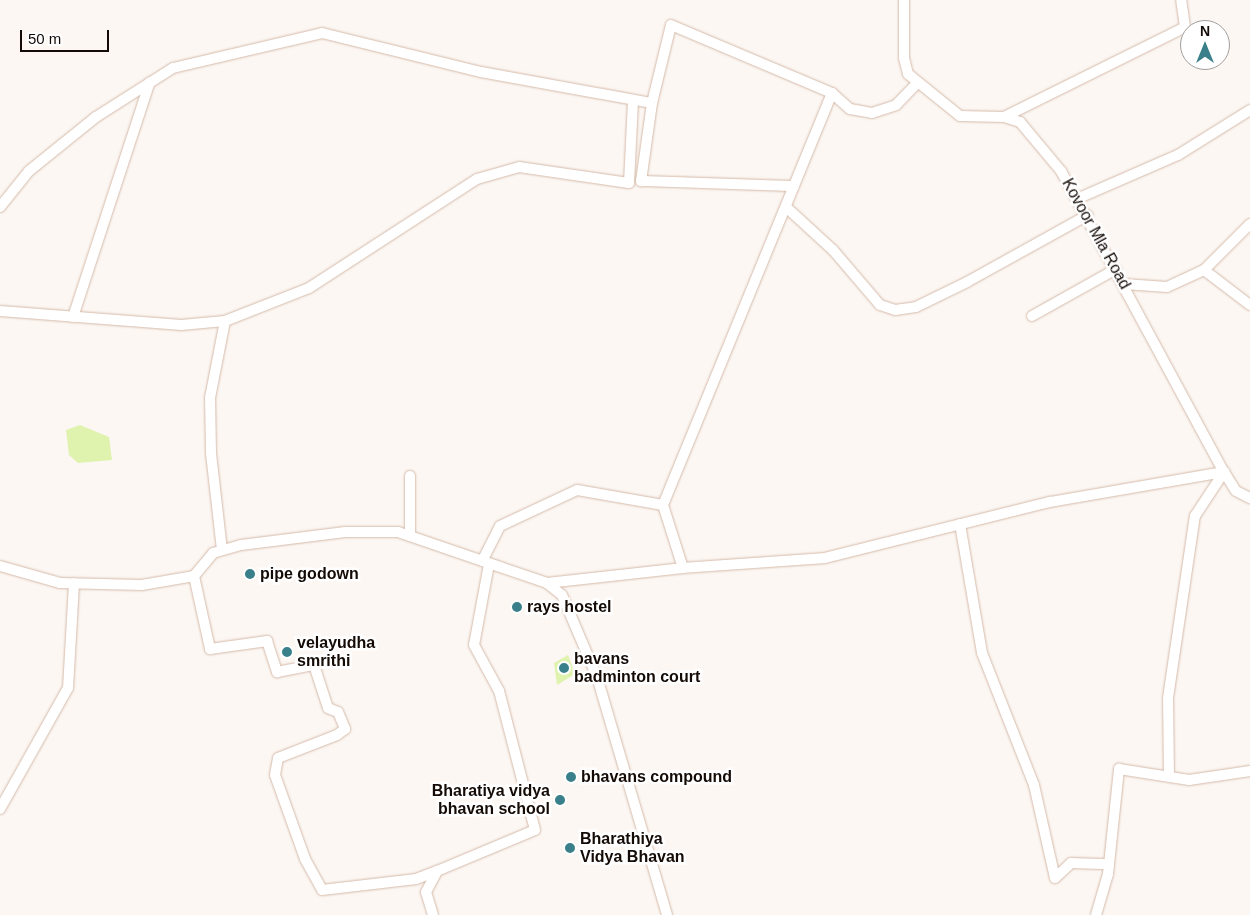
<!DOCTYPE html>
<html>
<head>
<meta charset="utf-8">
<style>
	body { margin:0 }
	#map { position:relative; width:1250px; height:915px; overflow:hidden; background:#fcf7f3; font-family:Arial,sans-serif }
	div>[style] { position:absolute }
	.green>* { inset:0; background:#dff3ae }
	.roads { filter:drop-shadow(0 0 1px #d5baa9) drop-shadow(0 0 1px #d5baa9) }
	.street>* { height:10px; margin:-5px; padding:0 5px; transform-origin:5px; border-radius:5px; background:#fff }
	.dots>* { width:14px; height:14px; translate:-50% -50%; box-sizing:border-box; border:2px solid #fff; border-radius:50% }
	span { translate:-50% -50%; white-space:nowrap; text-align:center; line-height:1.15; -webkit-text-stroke:5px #fff; paint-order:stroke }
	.street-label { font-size:16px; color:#140b06 }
	.poi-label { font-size:16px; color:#140b06; font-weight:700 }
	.left { translate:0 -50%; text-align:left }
	.right { translate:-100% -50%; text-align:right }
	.north { position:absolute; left:1180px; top:20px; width:50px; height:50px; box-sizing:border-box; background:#fff; border:1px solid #a19d9b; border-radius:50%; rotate:0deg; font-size:14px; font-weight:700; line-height:20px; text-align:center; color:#140b06 }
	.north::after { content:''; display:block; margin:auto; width:18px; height:22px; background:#39808b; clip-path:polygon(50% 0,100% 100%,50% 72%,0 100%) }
	.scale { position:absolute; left:20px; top:30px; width:89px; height:22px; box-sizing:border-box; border:2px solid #140b06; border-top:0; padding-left:6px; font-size:15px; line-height:18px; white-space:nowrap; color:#140b06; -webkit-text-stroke:4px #fff; paint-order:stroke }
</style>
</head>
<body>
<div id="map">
	<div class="green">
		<div style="clip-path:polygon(80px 425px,109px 437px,112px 460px,78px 463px,69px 455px,66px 430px)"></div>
		<div style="clip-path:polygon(568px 655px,575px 674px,557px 685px,554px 663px)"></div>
	</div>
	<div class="roads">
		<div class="street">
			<div style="left:904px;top:0;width:58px;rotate:90deg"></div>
			<div style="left:904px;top:58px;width:16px;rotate:76deg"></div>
			<div style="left:908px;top:74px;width:67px;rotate:38.9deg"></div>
			<div style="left:960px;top:116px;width:44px;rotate:1.3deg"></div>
			<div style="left:1004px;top:117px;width:17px;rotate:17deg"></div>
			<div style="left:1020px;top:122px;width:64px;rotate:50.1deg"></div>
			<div style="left:1061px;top:171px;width:342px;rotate:61.6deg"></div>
			<div style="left:1224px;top:472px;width:22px;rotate:58deg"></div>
			<div style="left:1236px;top:491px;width:16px;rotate:27deg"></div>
			<div style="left:832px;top:93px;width:24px;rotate:42deg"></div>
			<div style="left:850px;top:109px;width:22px;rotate:10deg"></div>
			<div style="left:872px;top:113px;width:25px;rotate:-18deg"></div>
			<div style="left:896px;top:105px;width:30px;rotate:-46deg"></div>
			<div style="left:652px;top:103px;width:79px;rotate:98deg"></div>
			<div style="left:641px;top:181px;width:153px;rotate:1.9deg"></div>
			<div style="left:1004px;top:117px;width:202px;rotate:-26.4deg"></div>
			<div style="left:1185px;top:27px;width:27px;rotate:-98deg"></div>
			<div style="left:1079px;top:198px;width:108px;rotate:-23.5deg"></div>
			<div style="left:1178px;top:155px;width:85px;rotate:-32deg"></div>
			<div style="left:0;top:207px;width:46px;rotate:-51.1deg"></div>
			<div style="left:29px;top:171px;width:86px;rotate:-38.9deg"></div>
			<div style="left:96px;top:117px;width:91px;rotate:-32.5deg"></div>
			<div style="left:173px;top:68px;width:153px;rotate:-13.2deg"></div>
			<div style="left:322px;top:33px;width:164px;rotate:13.8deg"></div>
			<div style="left:481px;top:72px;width:174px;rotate:10.3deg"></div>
			<div style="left:652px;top:103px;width:80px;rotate:-76.3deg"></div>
			<div style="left:671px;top:25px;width:175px;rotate:22.9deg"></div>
			<div style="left:832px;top:93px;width:445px;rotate:112.3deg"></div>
			<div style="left:663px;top:505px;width:87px;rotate:-170.1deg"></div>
			<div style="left:577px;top:490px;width:85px;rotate:154.9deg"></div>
			<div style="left:500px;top:526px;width:39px;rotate:117deg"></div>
			<div style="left:786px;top:207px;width:64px;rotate:42.5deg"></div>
			<div style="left:833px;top:250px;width:72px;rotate:49.5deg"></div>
			<div style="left:880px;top:305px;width:16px;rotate:18deg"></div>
			<div style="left:895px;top:310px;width:21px;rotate:-8deg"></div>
			<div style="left:916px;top:307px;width:57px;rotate:-26.1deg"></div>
			<div style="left:967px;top:282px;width:138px;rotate:-29deg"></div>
			<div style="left:1250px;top:224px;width:65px;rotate:135deg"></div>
			<div style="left:1204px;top:270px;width:58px;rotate:37.3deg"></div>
			<div style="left:1124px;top:284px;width:43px;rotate:4deg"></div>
			<div style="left:1167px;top:287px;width:41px;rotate:-24.7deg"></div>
			<div style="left:0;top:311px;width:182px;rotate:4.4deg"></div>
			<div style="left:181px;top:325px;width:44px;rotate:-5.2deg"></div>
			<div style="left:225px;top:321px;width:90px;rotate:-21.4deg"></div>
			<div style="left:309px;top:288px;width:200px;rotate:-33deg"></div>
			<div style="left:477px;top:179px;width:44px;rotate:-15.9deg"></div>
			<div style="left:519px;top:167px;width:111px;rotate:8.3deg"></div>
			<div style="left:629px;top:183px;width:83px;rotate:-87.2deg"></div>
			<div style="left:1032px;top:316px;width:96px;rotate:-29.2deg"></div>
			<div style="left:73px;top:317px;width:247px;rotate:-71.9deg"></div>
			<div style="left:410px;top:476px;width:60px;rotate:90deg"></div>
			<div style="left:663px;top:505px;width:66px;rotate:72.4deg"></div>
			<div style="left:683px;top:568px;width:142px;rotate:-4deg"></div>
			<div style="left:825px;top:558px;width:232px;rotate:-14deg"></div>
			<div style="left:1050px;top:502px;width:177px;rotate:-9.8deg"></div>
			<div style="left:960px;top:524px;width:131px;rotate:80.3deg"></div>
			<div style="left:982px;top:653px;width:142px;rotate:68.5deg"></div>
			<div style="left:1034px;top:785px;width:95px;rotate:77.3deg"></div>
			<div style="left:1055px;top:878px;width:22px;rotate:-43deg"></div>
			<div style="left:1071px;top:863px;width:38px;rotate:2deg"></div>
			<div style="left:222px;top:550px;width:98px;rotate:-96.5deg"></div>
			<div style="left:211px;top:453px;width:55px;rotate:-91deg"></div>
			<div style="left:210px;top:398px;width:78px;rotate:-79deg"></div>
			<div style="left:0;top:566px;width:62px;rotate:15.8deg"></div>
			<div style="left:60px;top:583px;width:82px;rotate:1.4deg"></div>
			<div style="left:142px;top:585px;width:53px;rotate:-9.8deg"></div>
			<div style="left:194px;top:576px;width:30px;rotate:-50deg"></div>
			<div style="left:213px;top:553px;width:29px;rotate:-16deg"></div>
			<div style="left:241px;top:545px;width:105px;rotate:-7.1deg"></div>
			<div style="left:345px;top:532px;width:53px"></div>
			<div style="left:398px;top:532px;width:157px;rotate:18.9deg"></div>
			<div style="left:547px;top:583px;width:19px;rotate:39deg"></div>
			<div style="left:562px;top:595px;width:89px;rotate:66.9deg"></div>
			<div style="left:597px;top:677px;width:248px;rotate:73.6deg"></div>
			<div style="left:194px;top:576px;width:75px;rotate:77.6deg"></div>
			<div style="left:210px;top:649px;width:58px;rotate:-8deg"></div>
			<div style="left:267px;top:641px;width:33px;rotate:72deg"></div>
			<div style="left:277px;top:672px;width:38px;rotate:-11deg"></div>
			<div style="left:314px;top:665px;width:45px;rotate:72deg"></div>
			<div style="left:328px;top:708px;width:11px;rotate:22deg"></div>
			<div style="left:338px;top:712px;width:8px;rotate:67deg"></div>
			<div style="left:341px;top:719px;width:11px;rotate:68deg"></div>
			<div style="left:345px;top:729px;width:10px;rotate:143deg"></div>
			<div style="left:337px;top:735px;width:63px;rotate:158.7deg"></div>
			<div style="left:278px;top:758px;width:17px;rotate:100deg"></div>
			<div style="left:275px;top:775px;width:89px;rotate:70.3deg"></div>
			<div style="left:305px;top:859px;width:35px;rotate:61deg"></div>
			<div style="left:322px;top:890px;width:95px;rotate:-6.7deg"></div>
			<div style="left:416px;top:879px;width:22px;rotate:-21deg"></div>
			<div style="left:547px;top:583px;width:137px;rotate:-6.3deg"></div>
			<div style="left:1169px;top:777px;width:79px;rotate:-90.7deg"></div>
			<div style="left:1168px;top:698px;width:184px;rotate:-81.6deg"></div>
			<div style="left:1195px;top:516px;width:53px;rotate:-56.6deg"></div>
			<div style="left:0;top:809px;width:139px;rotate:-60.7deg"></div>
			<div style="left:68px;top:688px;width:105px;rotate:-86.7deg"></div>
			<div style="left:433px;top:915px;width:24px;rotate:-107deg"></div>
			<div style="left:426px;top:892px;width:24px;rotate:-62deg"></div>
			<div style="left:437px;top:871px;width:106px;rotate:-22.7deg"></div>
			<div style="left:535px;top:830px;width:144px;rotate:-104.5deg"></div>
			<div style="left:499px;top:691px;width:52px;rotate:-118.5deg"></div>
			<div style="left:474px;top:645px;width:82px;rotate:-79.5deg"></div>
			<div style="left:1096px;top:915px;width:43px;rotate:-73.7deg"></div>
			<div style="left:1108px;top:874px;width:106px;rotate:-84deg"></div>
			<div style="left:1119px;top:769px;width:71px;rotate:8.9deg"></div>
			<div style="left:1189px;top:780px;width:62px;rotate:-8.4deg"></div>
		</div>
	</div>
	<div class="dots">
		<div style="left:250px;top:574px;background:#39808b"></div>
		<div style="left:517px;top:607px;background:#39808b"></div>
		<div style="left:287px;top:652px;background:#39808b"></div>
		<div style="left:564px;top:668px;background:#39808b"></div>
		<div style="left:571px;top:777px;background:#39808b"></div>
		<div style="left:560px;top:800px;background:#39808b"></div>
		<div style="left:570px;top:848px;background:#39808b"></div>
	</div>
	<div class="street-label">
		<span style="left:1096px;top:234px;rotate:61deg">Kovoor Mla Road</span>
	</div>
	<div class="poi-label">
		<span class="left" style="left:260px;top:574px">pipe godown</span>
		<span class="left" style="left:527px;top:607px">rays hostel</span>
		<span class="left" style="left:297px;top:652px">velayudha<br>smrithi</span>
		<span class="left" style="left:574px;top:668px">bavans<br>badminton court</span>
		<span class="left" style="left:581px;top:777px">bhavans compound</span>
		<span class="right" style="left:550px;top:800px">Bharatiya vidya<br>bhavan school</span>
		<span class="left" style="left:580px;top:848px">Bharathiya<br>Vidya Bhavan</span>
	</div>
	<div class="north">N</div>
	<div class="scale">50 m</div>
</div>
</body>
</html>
